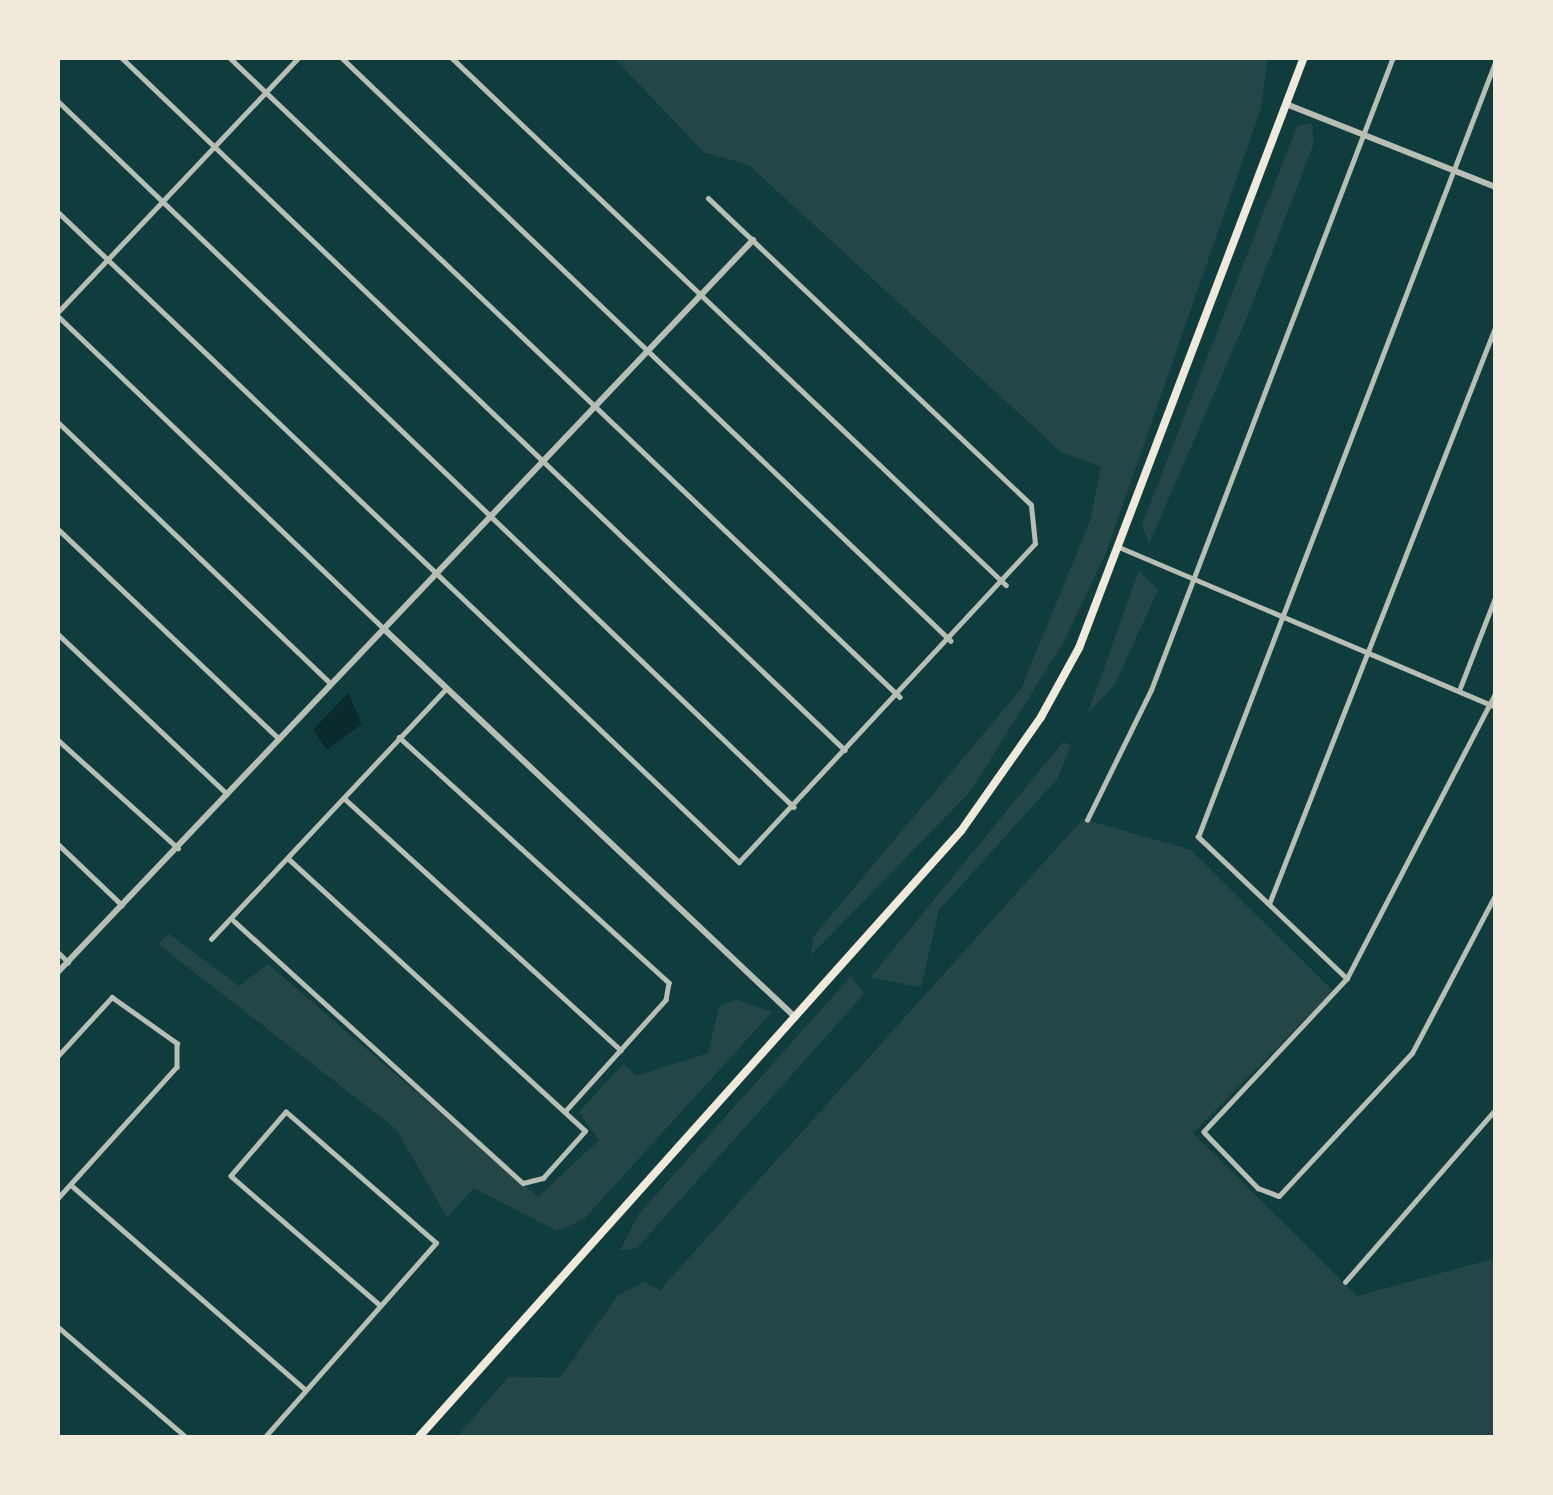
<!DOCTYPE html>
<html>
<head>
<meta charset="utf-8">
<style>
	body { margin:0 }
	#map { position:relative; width:1553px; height:1495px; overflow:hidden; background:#0f3d3e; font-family:"Roboto Serif",serif }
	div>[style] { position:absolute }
	.green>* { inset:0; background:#244646 }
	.water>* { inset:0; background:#0a2a2b }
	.minor>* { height:4.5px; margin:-2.25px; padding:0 2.25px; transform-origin:2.25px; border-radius:2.25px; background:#b8beb3 }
	.tertiary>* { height:6px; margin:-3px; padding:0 3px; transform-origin:3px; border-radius:3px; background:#b8beb3 }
	.secondary>* { height:8px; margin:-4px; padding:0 4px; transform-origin:4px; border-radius:4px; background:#f1e9da }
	span { translate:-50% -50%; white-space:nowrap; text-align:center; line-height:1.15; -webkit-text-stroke:12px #f1e9da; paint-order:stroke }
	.frame { position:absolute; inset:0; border:60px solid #f1e9da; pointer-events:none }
</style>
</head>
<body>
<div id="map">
	<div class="green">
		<div style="clip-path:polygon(613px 57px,1268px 57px,1261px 108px,1106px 553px,1063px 643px,970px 792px,811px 955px,813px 937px,1021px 689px,1090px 521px,1101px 467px,1061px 452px,749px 165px,704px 152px)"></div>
		<div style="clip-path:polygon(1312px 123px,1314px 143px,1248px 315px,1149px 544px,1142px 525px,1297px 126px)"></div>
		<div style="clip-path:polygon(1139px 570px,1158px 590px,1115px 684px,1088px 713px)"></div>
		<div style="clip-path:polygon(1063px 742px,1071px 745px,1058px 778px,939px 910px,921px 987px,870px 978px)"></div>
		<div style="clip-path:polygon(1083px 819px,1191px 850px,1333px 991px,1193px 1133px,1357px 1296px,1496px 1258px,1496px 1438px,456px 1438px,508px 1377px,560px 1378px,618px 1295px,644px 1282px,660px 1290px)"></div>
		<div style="clip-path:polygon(169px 934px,239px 986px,268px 964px,538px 1197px,599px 1140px,579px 1112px,623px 1064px,637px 1076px,708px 1053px,719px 1007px,736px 999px,772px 1012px,584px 1219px,557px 1231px,474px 1188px,447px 1217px,396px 1129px,158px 944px)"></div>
		<div style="clip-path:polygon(851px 976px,864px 994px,637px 1248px,620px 1250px,638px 1215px)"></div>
	</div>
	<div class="water">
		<div style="clip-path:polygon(348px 693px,362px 724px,327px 750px,313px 730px)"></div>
	</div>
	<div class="minor">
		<div style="left:121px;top:57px;width:1002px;rotate:43.75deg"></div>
		<div style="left:229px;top:57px;width:927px;rotate:43.65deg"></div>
		<div style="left:341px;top:57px;width:844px;rotate:43.75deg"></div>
		<div style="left:451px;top:57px;width:766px;rotate:43.57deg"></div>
		<div style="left:57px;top:100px;width:1021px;rotate:43.81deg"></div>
		<div style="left:57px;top:211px;width:943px;rotate:43.67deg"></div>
		<div style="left:739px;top:862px;width:434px;rotate:-47.1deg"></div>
		<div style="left:1035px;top:544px;width:39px;rotate:-96deg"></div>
		<div style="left:1031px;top:505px;width:445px;rotate:-136.5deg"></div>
		<div style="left:57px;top:313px;width:352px;rotate:-46.6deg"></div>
		<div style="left:57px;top:315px;width:455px;rotate:43.8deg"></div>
		<div style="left:57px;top:421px;width:378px;rotate:43.8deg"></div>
		<div style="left:57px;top:528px;width:306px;rotate:43.5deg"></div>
		<div style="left:1119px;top:547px;width:410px;rotate:23deg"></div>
		<div style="left:57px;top:633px;width:234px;rotate:43.4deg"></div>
		<div style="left:1460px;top:688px;width:100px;rotate:-68.8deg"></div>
		<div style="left:1496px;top:693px;width:322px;rotate:117.5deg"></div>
		<div style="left:1347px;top:979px;width:209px;rotate:133.1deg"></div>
		<div style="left:1204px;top:1132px;width:78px;rotate:46deg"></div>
		<div style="left:1258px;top:1188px;width:22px;rotate:21deg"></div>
		<div style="left:1279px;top:1196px;width:195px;rotate:-47.1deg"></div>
		<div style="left:1412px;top:1053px;width:180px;rotate:-62.2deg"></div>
		<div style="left:399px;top:737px;width:365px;rotate:42.3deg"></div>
		<div style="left:669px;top:983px;width:17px;rotate:100deg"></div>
		<div style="left:666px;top:1000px;width:148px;rotate:132deg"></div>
		<div style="left:57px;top:739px;width:163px;rotate:42deg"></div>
		<div style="left:345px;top:799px;width:373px;rotate:42.3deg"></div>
		<div style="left:1087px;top:820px;width:145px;rotate:-63.8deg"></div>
		<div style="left:1151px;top:690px;width:678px;rotate:-69.08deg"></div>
		<div style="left:57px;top:843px;width:90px;rotate:43.6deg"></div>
		<div style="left:1269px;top:904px;width:622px;rotate:-68.59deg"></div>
		<div style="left:234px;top:921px;width:390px;rotate:42.2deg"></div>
		<div style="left:523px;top:1183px;width:21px;rotate:-14deg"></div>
		<div style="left:543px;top:1178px;width:63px;rotate:-48.2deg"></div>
		<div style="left:585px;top:1131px;width:401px;rotate:-137.5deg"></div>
		<div style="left:211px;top:939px;width:340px;rotate:-46.8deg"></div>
		<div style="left:57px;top:951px;width:16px;rotate:45deg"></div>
		<div style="left:1347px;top:979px;width:206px;rotate:-136.4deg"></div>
		<div style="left:1198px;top:837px;width:832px;rotate:-69.02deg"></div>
		<div style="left:57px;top:1057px;width:81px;rotate:-47.5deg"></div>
		<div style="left:112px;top:997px;width:80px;rotate:35.3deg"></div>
		<div style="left:177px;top:1043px;width:24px;rotate:90deg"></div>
		<div style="left:177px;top:1067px;width:179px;rotate:132.1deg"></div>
		<div style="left:71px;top:1185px;width:310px;rotate:41.1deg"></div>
		<div style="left:1345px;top:1282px;width:230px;rotate:-48.9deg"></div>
		<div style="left:57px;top:1326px;width:172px;rotate:40.7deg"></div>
		<div style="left:264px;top:1438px;width:260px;rotate:-48.6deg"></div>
		<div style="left:436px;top:1243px;width:199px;rotate:-138.9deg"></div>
		<div style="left:286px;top:1112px;width:84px;rotate:130.7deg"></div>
		<div style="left:231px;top:1176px;width:197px;rotate:40.9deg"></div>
	</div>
	<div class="tertiary">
		<div style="left:1286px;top:104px;width:226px;rotate:21.6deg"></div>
		<div style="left:385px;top:630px;width:564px;rotate:43.35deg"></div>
		<div style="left:57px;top:973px;width:1011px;rotate:-46.48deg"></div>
	</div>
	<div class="secondary">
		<div style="left:418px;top:1438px;width:814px;rotate:-48.19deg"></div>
		<div style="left:961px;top:831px;width:139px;rotate:-54.9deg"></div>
		<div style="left:1041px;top:717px;width:79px;rotate:-61.2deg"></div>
		<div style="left:1079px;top:648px;width:632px;rotate:-69.16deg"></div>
	</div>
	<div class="frame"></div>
</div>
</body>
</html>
